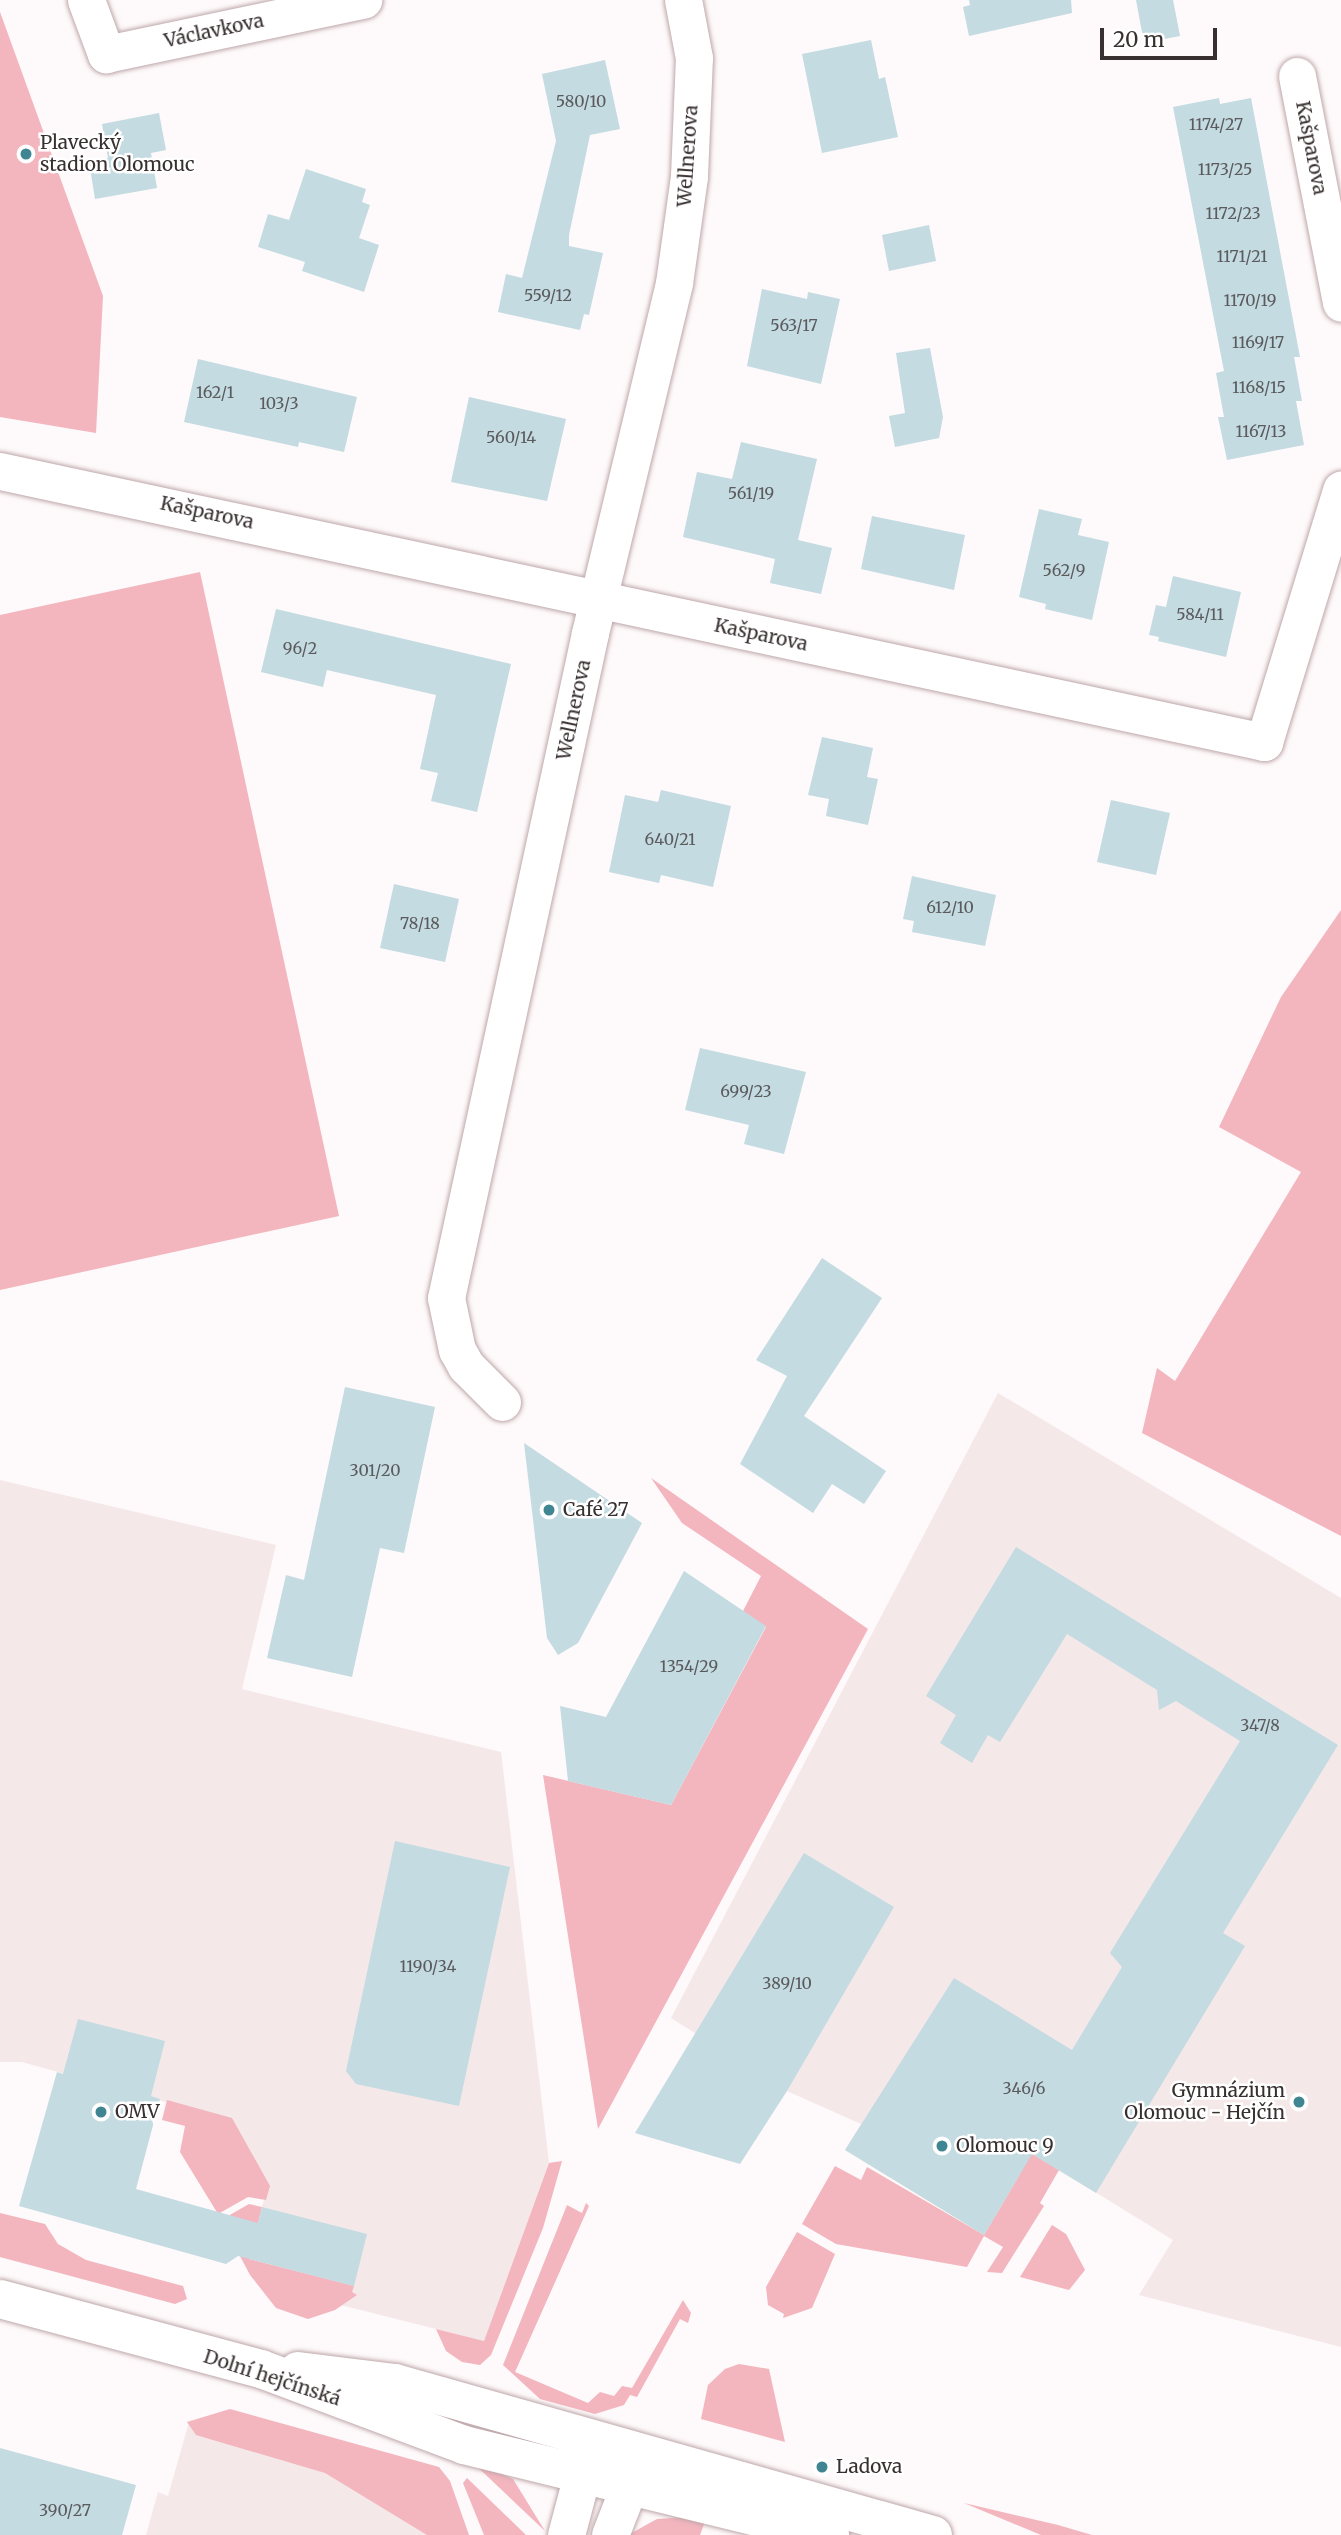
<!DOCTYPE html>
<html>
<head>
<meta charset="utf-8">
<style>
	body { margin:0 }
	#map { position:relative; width:1341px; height:2535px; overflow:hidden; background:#fef9fa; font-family:Merriweather,serif }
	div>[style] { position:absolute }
	.built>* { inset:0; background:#f5e8e9 }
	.green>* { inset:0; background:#f3b5be }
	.building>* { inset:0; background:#c3dbe1 }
	.roads { filter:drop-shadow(0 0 2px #bea7aa) drop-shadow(0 0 2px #bea7aa) }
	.minor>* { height:37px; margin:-18.5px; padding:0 18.5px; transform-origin:18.5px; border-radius:18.5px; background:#fff }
	.secondary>* { height:38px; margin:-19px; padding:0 19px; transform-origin:19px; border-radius:19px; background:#fff }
	.dots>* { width:19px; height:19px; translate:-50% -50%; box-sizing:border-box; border:4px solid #fff; border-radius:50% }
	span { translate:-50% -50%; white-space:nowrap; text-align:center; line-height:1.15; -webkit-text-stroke:5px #fff; paint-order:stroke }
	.number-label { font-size:16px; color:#5b5a5c }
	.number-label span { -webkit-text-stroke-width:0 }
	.street-label { font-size:19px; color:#382f30 }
	.poi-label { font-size:19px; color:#382f30 }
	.left { translate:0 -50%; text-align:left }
	.right { translate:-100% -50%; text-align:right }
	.scale { position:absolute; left:1100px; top:28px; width:117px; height:32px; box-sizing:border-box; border:4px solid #382f30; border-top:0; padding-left:9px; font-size:21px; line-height:24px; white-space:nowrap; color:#382f30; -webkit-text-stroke:5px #fff; paint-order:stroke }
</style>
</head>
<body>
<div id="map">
	<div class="built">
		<div style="clip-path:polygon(998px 1393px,1341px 1598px,1341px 2347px,1139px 2295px,1173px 2240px,1040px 2158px,1020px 2173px,984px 2235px,845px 2150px,861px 2124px,787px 2091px,671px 2018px)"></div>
		<div style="clip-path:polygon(0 1480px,276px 1545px,242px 1689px,501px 1752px,549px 2163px,484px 2341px,285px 2291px,273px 2265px,248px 2259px,268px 2184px,227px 2119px,22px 2062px,0 2062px)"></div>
		<div style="clip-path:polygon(189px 2422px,308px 2457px,428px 2535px,146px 2535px,158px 2492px,168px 2496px)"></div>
	</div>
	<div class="green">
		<div style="clip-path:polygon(0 12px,103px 296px,96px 433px,0 417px)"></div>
		<div style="clip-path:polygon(200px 572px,339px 1216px,0 1290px,0 615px)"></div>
		<div style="clip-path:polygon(1341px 910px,1341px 1536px,1142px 1433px,1157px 1368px,1175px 1381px,1301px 1172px,1219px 1127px,1281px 997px)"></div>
		<div style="clip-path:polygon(651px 1478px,868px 1629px,598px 2129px,543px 1775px,671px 1805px,766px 1627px,743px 1611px,761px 1576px,682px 1523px)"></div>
		<div style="clip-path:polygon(167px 2100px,232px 2118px,270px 2186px,266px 2200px,248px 2197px,218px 2214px,180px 2152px,185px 2126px,162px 2120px)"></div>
		<div style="clip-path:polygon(1022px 2148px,1059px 2170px,1040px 2203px,1044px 2206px,1002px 2273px,987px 2272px,1003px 2247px,984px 2236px,967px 2267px,836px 2244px,802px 2224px,835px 2166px,861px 2180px,867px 2167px,984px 2235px,1020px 2174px)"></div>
		<div style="clip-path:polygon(562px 2161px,543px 2228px,491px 2355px,480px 2365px,462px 2362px,446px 2351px,436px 2329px,484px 2341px,549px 2163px)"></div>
		<div style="clip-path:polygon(586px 2203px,589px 2206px,515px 2372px,588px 2403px,600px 2392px,614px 2396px,622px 2386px,632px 2388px,683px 2300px,691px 2313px,688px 2323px,680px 2319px,637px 2397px,630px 2395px,624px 2405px,595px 2414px,540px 2399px,503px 2365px,567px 2205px,582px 2213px)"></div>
		<div style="clip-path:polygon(249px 2204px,262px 2207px,249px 2259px,354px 2286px,352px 2292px,357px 2295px,335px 2310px,308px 2319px,276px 2308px,250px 2275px,221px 2220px)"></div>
		<div style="clip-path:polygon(0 2213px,45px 2224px,58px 2244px,86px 2260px,183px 2286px,187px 2299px,175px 2304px,0 2257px)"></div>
		<div style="clip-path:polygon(1052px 2225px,1066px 2234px,1085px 2270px,1069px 2290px,1020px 2277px)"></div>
		<div style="clip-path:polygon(797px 2232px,835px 2254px,812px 2308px,783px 2318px,784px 2314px,768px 2305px,766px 2287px)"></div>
		<div style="clip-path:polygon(739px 2364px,769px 2369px,785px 2442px,701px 2419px,708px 2385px,725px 2369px)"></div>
		<div style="clip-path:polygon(230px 2409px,439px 2467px,450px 2481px,469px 2535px,427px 2535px,325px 2473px,196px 2435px,187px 2422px)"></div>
		<div style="clip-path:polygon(469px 2459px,513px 2479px,545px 2531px)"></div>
		<div style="clip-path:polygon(467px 2478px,524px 2533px,526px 2535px,484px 2535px,463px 2483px)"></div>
		<div style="clip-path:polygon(964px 2503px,1058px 2525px,1092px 2535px,1041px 2535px)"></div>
		<div style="clip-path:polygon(688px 2517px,706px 2519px,700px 2535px,628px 2535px,657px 2519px)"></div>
	</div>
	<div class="building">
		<div style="clip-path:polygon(969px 0,1071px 0,1072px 13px,969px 36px,963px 7px,970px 5px)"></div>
		<div style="clip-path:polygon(1136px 0,1173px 0,1180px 36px,1144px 43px)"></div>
		<div style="clip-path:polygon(871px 40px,879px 79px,885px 77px,898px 137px,822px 153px,802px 54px)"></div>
		<div style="clip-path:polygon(605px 60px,620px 129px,590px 135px,569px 235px,569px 246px,603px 253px,589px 315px,584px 314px,580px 330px,498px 312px,506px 274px,522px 278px,556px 141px,542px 74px)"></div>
		<div style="clip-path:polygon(1219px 98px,1220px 104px,1251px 98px,1300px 357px,1294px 357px,1302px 401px,1296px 401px,1304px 445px,1227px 460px,1218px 417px,1224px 417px,1216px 373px,1224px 371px,1173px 107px)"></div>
		<div style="clip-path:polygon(159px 113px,166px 150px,151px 153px,157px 188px,95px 199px,89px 162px,108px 158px,102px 124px)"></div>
		<div style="clip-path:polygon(306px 169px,366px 189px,362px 202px,370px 205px,359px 238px,379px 245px,364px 292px,302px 271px,305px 262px,258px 247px,268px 214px,289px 220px)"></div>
		<div style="clip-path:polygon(929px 225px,936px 261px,889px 271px,882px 235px)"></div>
		<div style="clip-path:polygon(762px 289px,807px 299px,808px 292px,840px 299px,821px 384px,747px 366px)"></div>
		<div style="clip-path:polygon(930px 348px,943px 417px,939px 438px,895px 447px,889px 416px,905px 413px,896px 353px)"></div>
		<div style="clip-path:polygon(198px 359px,357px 397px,344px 452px,299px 442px,298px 447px,184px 422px)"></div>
		<div style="clip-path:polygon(469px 397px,566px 419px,547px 501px,451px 482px)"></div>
		<div style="clip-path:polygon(741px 442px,817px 459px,798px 540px,832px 548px,821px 594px,770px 583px,775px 559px,683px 537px,697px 472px,732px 479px)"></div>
		<div style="clip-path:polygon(1039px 509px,1082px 519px,1078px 535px,1109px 542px,1092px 620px,1045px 609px,1046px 604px,1019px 597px)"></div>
		<div style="clip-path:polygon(872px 516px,965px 535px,954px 590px,861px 569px)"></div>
		<div style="clip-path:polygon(1173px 576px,1241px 592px,1226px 657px,1158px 641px,1159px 637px,1149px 635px,1156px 605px,1166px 607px)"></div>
		<div style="clip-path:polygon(276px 609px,511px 664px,477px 812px,431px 801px,438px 773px,420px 769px,436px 695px,327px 670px,323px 687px,261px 672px)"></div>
		<div style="clip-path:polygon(822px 737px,873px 748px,867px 777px,878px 779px,868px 825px,826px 816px,829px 799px,808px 795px)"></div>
		<div style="clip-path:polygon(661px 790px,731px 806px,713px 887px,661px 875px,659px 883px,609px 872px,625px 795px,658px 802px)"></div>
		<div style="clip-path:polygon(1111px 800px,1170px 813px,1156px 875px,1097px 862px)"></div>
		<div style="clip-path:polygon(912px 876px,996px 895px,985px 946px,912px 932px,914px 921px,903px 919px)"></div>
		<div style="clip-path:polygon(394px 884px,459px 899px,445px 962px,380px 948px)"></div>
		<div style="clip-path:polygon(700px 1048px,806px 1072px,784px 1154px,744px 1144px,749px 1125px,685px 1110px)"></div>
		<div style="clip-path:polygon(822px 1258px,882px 1298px,804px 1416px,886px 1471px,864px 1504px,832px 1484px,813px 1513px,740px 1464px,787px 1376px,756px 1360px)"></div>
		<div style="clip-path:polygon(345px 1387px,435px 1407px,404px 1553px,380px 1548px,352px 1677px,267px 1658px,286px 1575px,304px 1580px)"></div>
		<div style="clip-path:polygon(524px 1443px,642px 1523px,578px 1643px,558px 1655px,547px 1638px)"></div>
		<div style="clip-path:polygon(1016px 1547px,1338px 1745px,1223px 1933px,1245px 1946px,1096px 2193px,1032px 2154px,984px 2235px,845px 2150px,954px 1978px,1072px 2050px,1122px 1967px,1110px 1953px,1240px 1741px,1176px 1701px,1159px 1710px,1157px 1690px,1067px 1634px,1000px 1742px,988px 1735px,972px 1763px,940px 1743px,956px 1715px,926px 1696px)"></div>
		<div style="clip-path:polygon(684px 1571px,766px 1626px,671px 1805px,568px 1781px,560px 1706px,606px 1717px)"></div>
		<div style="clip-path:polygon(395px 1841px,510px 1867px,459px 2106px,356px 2084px,346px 2071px)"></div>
		<div style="clip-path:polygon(804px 1853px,894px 1907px,787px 2091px,740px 2164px,635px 2133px)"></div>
		<div style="clip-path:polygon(78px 2019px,165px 2041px,151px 2096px,160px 2099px,136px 2189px,258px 2223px,262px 2207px,367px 2234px,354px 2286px,238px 2256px,226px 2264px,19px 2206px,57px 2072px,63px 2074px)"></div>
		<div style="clip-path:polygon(0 2448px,136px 2485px,122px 2535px,0 2535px)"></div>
	</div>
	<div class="roads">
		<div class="minor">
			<div style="left:86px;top:0;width:58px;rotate:69.7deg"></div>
			<div style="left:106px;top:54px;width:263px;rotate:-11.9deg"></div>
			<div style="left:1297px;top:76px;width:231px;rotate:79deg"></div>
			<div style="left:0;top:471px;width:1293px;rotate:12.1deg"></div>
			<div style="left:1264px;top:742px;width:264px;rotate:-73deg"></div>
			<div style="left:502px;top:1402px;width:51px;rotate:-135deg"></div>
			<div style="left:466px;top:1366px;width:18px;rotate:-119deg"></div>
			<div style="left:457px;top:1350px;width:53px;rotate:-101.9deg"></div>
			<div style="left:446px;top:1298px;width:680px;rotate:-77.78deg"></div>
			<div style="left:590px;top:633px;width:360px;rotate:-76.5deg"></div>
			<div style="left:674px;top:283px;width:108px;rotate:-82deg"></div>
			<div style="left:689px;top:176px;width:118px;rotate:-87.6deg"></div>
			<div style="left:694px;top:58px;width:59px;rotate:-100.7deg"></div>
			<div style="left:566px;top:2535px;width:93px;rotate:-75.1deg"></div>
			<div style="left:610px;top:2535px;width:83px;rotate:-68.7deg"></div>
		</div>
		<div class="secondary">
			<div style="left:0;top:2299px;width:270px;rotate:15deg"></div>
			<div style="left:261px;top:2369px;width:217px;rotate:20.5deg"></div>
			<div style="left:464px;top:2445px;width:377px;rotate:13.8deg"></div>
			<div style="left:298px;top:2371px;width:98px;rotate:7.1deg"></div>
			<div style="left:395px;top:2383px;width:559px;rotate:15.78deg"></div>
		</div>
	</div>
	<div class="dots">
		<div style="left:26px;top:154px;background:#408592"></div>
		<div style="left:549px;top:1510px;background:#408592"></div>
		<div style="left:1299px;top:2102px;background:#408592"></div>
		<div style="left:101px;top:2112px;background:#408592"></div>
		<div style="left:942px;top:2146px;background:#408592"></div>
		<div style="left:822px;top:2467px;background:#408592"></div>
	</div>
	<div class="number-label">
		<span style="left:581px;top:101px">580/10</span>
		<span style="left:1216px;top:124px">1174/27</span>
		<span style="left:1225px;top:169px">1173/25</span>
		<span style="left:1233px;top:213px">1172/23</span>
		<span style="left:1242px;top:256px">1171/21</span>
		<span style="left:548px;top:295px">559/12</span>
		<span style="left:1250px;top:300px">1170/19</span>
		<span style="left:794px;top:325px">563/17</span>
		<span style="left:1258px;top:342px">1169/17</span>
		<span style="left:1259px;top:387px">1168/15</span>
		<span style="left:215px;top:392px">162/1</span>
		<span style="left:279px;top:403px">103/3</span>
		<span style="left:1261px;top:431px">1167/13</span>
		<span style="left:511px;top:437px">560/14</span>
		<span style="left:751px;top:493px">561/19</span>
		<span style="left:1064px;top:570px">562/9</span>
		<span style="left:1200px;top:614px">584/11</span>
		<span style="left:300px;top:648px">96/2</span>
		<span style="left:670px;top:839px">640/21</span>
		<span style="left:950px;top:907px">612/10</span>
		<span style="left:420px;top:923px">78/18</span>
		<span style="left:746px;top:1091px">699/23</span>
		<span style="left:375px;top:1470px">301/20</span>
		<span style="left:689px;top:1666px">1354/29</span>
		<span style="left:1260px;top:1725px">347/8</span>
		<span style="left:428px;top:1966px">1190/34</span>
		<span style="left:787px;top:1983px">389/10</span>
		<span style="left:1024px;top:2088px">346/6</span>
		<span style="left:65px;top:2510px">390/27</span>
	</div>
	<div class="street-label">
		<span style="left:214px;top:31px;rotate:-12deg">Václavkova</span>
		<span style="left:1311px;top:148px;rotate:79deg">Kašparova</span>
		<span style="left:688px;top:156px;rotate:-86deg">Wellnerova</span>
		<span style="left:207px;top:513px;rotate:12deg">Kašparova</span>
		<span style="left:761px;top:635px;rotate:12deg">Kašparova</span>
		<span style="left:574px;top:710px;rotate:-78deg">Wellnerova</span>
		<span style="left:272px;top:2378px;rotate:18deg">Dolní hejčínská</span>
	</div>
	<div class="poi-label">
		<span class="left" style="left:40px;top:154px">Plavecký<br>stadion Olomouc</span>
		<span class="left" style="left:563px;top:1510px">Café 27</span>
		<span class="right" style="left:1285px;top:2102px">Gymnázium<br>Olomouc - Hejčín</span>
		<span class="left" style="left:115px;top:2112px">OMV</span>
		<span class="left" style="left:956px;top:2146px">Olomouc 9</span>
		<span class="left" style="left:836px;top:2467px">Ladova</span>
	</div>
	<div class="scale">20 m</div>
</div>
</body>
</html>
